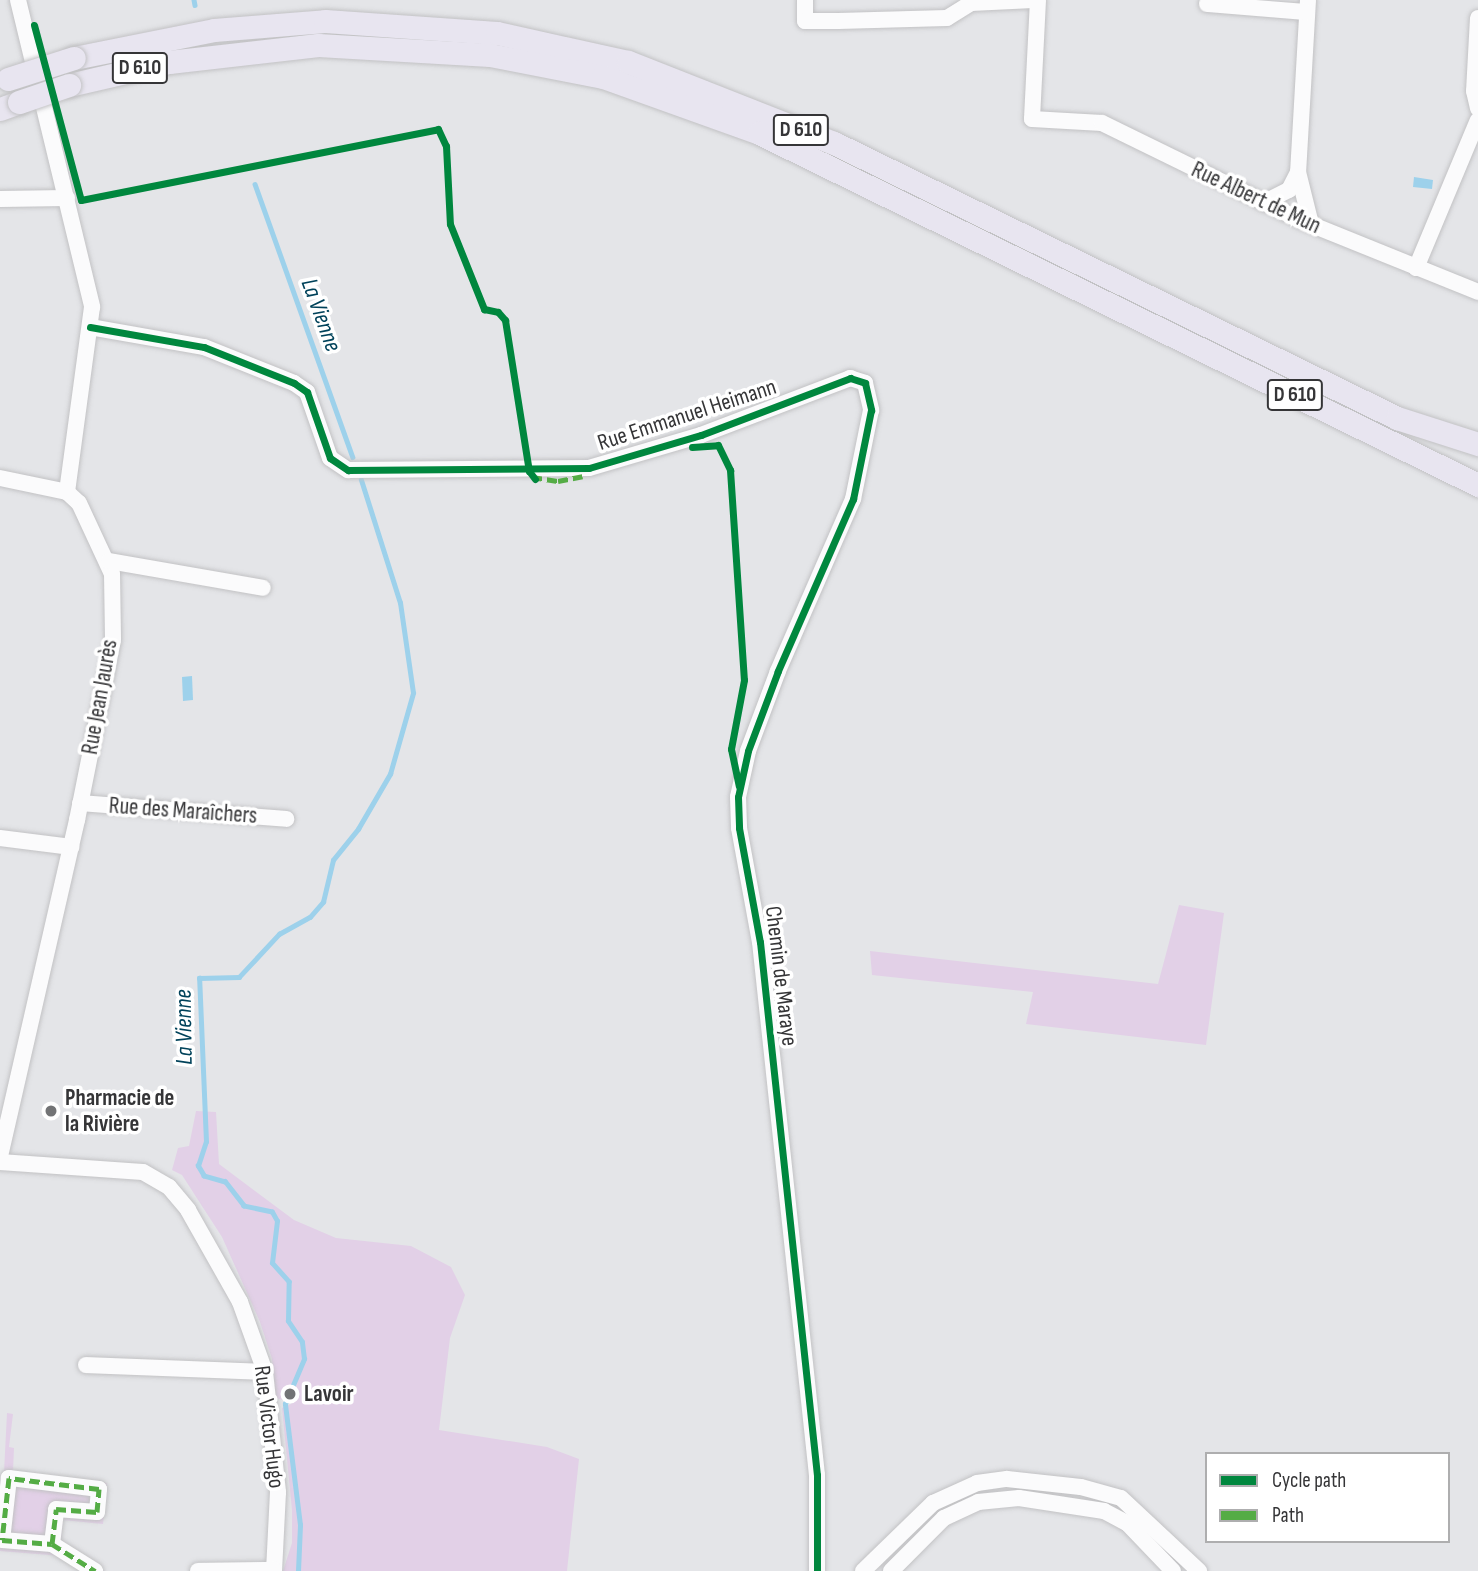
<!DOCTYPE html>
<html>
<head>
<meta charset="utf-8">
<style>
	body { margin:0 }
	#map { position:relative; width:1478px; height:1571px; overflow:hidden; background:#e4e5e8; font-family:"Sofia Sans Condensed",sans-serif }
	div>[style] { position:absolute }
	.green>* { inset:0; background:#e2d0e7 }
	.water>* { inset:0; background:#9dd1eb }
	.stream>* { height:4.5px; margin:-2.25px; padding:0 2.25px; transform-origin:2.25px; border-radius:2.25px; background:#9dd1eb }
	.roads { filter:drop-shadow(0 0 2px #c2c2c4) drop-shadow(0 0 2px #c2c2c4) }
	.minor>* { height:16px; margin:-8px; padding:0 8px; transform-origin:8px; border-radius:8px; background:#fbfbfc }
	.highway>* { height:23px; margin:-11.5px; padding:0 11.5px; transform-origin:11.5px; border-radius:11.5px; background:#e8e5f0 }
	.bridges { filter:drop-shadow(0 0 2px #c2c2c4) drop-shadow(0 0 2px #c2c2c4) }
	.highway-bridge>* { height:23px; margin:-11.5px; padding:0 11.5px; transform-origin:11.5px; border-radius:11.5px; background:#e8e5f0 }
	.quiet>* { height:5px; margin-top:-2.5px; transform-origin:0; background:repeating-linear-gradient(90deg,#54ac45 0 10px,transparent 0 15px) }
	.cycleway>* { height:7px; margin:-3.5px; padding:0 3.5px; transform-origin:3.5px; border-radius:3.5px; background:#00873e }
	.dots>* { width:19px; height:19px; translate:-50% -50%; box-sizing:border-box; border:4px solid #fff; border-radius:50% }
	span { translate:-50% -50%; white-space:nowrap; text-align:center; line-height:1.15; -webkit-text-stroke:7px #fff; paint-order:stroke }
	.shield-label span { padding:2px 5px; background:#fff; border:2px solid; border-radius:5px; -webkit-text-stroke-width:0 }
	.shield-label { font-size:21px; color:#353537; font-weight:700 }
	.street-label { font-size:23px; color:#353537 }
	.poi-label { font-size:23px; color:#353537; font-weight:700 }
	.left { translate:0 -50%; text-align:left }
	.water-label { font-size:24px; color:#00425a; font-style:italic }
	.legend { position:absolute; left:1205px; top:1452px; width:245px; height:91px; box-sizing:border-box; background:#fff; border:2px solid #aeaeaf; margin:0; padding:9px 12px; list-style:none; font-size:21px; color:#353537 }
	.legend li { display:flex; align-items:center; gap:14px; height:35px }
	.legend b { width:35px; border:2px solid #aeaeaf }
</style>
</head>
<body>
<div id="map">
	<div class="green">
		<div style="clip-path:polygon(1179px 905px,1224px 913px,1206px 1045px,1026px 1024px,1033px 992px,872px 975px,870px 951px,1158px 984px)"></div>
		<div style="clip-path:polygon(196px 1111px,216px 1112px,219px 1164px,294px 1220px,336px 1238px,411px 1246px,451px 1267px,465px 1295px,450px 1338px,439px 1430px,547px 1447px,579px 1459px,567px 1571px,283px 1571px,292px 1543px,292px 1510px,282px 1408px,291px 1404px,298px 1390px,289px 1385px,283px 1400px,276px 1398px,272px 1359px,260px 1322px,222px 1237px,182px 1175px,172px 1170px,178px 1148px,189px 1146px)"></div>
		<div style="clip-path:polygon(7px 1413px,13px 1414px,9px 1447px,14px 1448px,13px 1471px,107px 1483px,103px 1524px,63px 1520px,61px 1542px,104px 1571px,81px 1571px,62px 1556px,0 1551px)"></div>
	</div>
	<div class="water">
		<div style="clip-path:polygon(1414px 177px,1433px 180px,1432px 189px,1413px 187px)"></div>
		<div style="clip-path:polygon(192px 676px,193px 700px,183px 701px,182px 677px)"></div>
	</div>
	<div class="stream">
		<div style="left:194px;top:0;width:5px;rotate:79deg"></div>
		<div style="left:255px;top:184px;width:290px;rotate:70.3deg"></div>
		<div style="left:298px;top:1571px;width:46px;rotate:-87.5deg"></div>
		<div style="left:300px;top:1525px;width:122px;rotate:-97.1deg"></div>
		<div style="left:285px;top:1404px;width:49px;rotate:-67.1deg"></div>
		<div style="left:304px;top:1359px;width:17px;rotate:-97deg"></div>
		<div style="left:302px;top:1342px;width:25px;rotate:-124deg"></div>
		<div style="left:288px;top:1321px;width:39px;rotate:-89deg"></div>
		<div style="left:289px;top:1282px;width:25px;rotate:-132deg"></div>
		<div style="left:272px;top:1263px;width:42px;rotate:-83.2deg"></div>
		<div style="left:277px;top:1221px;width:10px;rotate:-119deg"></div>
		<div style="left:272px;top:1212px;width:29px;rotate:-168deg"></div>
		<div style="left:244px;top:1206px;width:31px;rotate:-128deg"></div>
		<div style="left:225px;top:1182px;width:22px;rotate:-164deg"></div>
		<div style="left:204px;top:1176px;width:12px;rotate:-121deg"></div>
		<div style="left:198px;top:1166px;width:25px;rotate:-72deg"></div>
		<div style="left:206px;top:1142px;width:164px;rotate:-92.4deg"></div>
		<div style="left:199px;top:978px;width:40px;rotate:-1.4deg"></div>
		<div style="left:239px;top:977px;width:59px;rotate:-47.1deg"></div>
		<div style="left:279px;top:934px;width:35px;rotate:-29deg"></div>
		<div style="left:310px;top:917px;width:20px;rotate:-49deg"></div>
		<div style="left:323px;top:902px;width:43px;rotate:-76.6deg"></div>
		<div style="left:333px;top:860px;width:40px;rotate:-51deg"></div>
		<div style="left:358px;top:829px;width:64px;rotate:-59.8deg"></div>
		<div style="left:390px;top:774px;width:84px;rotate:-74.1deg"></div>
		<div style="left:413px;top:693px;width:91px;rotate:-98.2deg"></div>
		<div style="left:400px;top:603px;width:129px;rotate:-107.6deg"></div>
	</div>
	<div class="roads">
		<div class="minor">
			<div style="left:18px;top:0;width:316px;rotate:76.4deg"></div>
			<div style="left:92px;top:307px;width:187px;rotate:97.7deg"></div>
			<div style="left:805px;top:0;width:21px;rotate:90deg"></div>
			<div style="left:805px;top:21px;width:33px"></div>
			<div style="left:838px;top:21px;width:109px;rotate:-1.6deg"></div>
			<div style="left:947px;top:18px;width:28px;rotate:-32deg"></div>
			<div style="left:971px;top:3px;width:62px;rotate:-2.8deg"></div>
			<div style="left:1038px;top:0;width:119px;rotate:92.9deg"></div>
			<div style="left:1032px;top:119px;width:70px;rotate:3.3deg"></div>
			<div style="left:1102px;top:123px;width:220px;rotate:26.1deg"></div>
			<div style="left:1300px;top:220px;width:192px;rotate:22deg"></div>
			<div style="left:1308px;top:0;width:172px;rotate:93.3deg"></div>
			<div style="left:1298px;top:172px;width:54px;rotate:76deg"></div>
			<div style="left:1207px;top:4px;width:100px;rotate:4.6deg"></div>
			<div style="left:1478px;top:18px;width:73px;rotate:93.1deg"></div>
			<div style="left:1474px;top:91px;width:18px;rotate:77deg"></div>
			<div style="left:0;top:199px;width:67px;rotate:-0.9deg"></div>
			<div style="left:1263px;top:203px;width:29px;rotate:-27deg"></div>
			<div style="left:1289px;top:190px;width:20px;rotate:-63deg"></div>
			<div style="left:1416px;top:268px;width:160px;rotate:-67.3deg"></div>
			<div style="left:90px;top:327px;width:116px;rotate:10deg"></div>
			<div style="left:204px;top:347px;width:97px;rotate:21.8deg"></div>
			<div style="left:294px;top:383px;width:16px;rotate:35deg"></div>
			<div style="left:307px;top:392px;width:70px;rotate:70.8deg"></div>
			<div style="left:330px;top:458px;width:22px;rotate:34deg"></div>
			<div style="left:348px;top:470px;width:241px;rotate:-0.5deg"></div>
			<div style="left:589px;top:468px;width:117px;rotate:-16.4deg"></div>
			<div style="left:701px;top:435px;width:160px;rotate:-20.9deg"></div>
			<div style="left:850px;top:378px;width:16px;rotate:18deg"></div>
			<div style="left:865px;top:383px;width:28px;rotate:77deg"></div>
			<div style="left:871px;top:410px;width:91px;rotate:101.4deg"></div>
			<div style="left:853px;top:499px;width:188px;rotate:113.6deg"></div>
			<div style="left:778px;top:671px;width:85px;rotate:110.6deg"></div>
			<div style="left:748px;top:751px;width:47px;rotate:102.3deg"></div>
			<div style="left:738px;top:797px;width:31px;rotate:88deg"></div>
			<div style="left:739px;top:828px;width:116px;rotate:79.6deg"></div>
			<div style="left:760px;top:942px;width:536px;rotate:83.9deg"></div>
			<div style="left:817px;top:1475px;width:96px;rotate:90deg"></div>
			<div style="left:0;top:478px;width:68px;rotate:11.8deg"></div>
			<div style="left:67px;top:492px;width:16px;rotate:43deg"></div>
			<div style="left:79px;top:503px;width:78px;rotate:65.1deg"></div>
			<div style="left:112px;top:574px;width:66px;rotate:89.1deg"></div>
			<div style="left:113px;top:640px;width:184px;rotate:101.3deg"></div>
			<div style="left:77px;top:820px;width:344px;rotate:102.9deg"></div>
			<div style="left:109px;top:561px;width:156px;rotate:9.9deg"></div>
			<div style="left:80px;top:803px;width:207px;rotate:4.4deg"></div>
			<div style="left:0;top:838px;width:72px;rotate:7.2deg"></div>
			<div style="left:0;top:1162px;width:143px;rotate:4deg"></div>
			<div style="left:143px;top:1172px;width:30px;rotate:30deg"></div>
			<div style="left:169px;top:1187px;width:30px;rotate:50deg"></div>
			<div style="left:188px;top:1210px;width:106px;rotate:60.5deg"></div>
			<div style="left:240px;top:1302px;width:74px;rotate:70.3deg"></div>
			<div style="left:265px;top:1372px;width:121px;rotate:83.8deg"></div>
			<div style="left:278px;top:1492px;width:79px;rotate:92.9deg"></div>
			<div style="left:86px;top:1365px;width:179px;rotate:2.2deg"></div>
			<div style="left:52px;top:1544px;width:35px;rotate:-83deg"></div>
			<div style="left:56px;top:1509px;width:41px;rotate:4.2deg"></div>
			<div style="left:97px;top:1512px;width:23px;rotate:-85deg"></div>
			<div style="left:99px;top:1489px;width:91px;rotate:-173deg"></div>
			<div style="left:9px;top:1478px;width:62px;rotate:96.4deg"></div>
			<div style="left:2px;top:1540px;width:50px;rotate:4.6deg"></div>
			<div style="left:52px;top:1544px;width:51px;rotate:32.1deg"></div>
			<div style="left:198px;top:1571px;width:76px;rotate:-0.8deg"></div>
			<div style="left:863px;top:1571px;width:98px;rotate:-44.2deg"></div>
			<div style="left:933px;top:1503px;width:48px;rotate:-24.4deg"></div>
			<div style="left:977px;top:1483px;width:30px;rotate:-8deg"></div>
			<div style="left:1007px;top:1479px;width:74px;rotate:6.2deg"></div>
			<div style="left:1081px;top:1487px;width:41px;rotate:15.4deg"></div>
			<div style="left:1121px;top:1498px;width:107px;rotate:43.1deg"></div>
			<div style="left:891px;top:1571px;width:75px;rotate:-45deg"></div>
			<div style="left:944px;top:1518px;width:38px;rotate:-25deg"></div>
			<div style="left:978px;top:1502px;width:41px;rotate:-5.6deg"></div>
			<div style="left:1019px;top:1498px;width:86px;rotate:8.7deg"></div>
			<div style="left:1104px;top:1511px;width:27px;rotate:28deg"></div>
			<div style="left:1128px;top:1524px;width:65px;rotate:46.2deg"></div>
		</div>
		<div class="highway">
			<div style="left:74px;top:58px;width:143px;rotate:-11.3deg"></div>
			<div style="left:214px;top:30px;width:111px;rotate:-4.6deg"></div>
			<div style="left:325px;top:21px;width:172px;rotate:4deg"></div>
			<div style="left:497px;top:33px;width:134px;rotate:12.5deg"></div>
			<div style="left:628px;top:62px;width:221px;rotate:21.5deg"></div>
			<div style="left:834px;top:143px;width:627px;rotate:26.03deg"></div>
			<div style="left:1397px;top:418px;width:85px;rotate:17.8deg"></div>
			<div style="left:69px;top:85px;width:103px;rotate:-13deg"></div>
			<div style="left:169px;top:62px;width:150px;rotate:-6.5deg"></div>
			<div style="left:318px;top:45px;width:172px;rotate:3.3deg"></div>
			<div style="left:490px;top:55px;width:115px;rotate:11deg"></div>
			<div style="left:603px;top:77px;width:166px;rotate:19.7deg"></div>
			<div style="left:759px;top:133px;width:801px;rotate:26.08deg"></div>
			<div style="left:0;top:109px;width:20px;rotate:-20deg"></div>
		</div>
	</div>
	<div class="bridges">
		<div class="highway-bridge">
			<div style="left:8px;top:79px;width:69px;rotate:-17.7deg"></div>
			<div style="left:19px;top:102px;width:53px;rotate:-18.8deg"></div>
		</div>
	</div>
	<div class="quiet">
		<div style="left:532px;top:477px;width:26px;rotate:9deg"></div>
		<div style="left:558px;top:481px;width:25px;rotate:-11deg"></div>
		<div style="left:52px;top:1544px;width:35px;rotate:-83deg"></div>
		<div style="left:56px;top:1509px;width:41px;rotate:4.2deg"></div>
		<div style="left:97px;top:1512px;width:23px;rotate:-85deg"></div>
		<div style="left:99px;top:1489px;width:91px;rotate:-173deg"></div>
		<div style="left:9px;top:1478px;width:62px;rotate:96.4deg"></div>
		<div style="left:2px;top:1540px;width:50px;rotate:4.6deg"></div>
		<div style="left:52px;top:1544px;width:51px;rotate:32.1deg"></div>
	</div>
	<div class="cycleway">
		<div style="left:34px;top:25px;width:181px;rotate:75deg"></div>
		<div style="left:81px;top:200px;width:364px;rotate:-11.2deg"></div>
		<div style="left:438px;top:129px;width:19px;rotate:65deg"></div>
		<div style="left:446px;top:146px;width:78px;rotate:87.1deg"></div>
		<div style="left:450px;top:224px;width:92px;rotate:68.2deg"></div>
		<div style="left:484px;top:309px;width:14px;rotate:12deg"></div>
		<div style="left:498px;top:312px;width:11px;rotate:49deg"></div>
		<div style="left:505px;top:320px;width:153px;rotate:81deg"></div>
		<div style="left:529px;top:471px;width:10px;rotate:53deg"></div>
		<div style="left:90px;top:327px;width:116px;rotate:10deg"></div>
		<div style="left:204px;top:347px;width:97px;rotate:21.8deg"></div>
		<div style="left:294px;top:383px;width:16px;rotate:35deg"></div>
		<div style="left:307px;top:392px;width:70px;rotate:70.8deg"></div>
		<div style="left:330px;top:458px;width:22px;rotate:34deg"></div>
		<div style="left:348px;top:470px;width:241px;rotate:-0.5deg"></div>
		<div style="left:589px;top:468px;width:117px;rotate:-16.4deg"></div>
		<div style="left:701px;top:435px;width:160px;rotate:-20.9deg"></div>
		<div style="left:850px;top:378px;width:16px;rotate:18deg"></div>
		<div style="left:865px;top:383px;width:28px;rotate:77deg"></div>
		<div style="left:871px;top:410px;width:91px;rotate:101.4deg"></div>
		<div style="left:853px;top:499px;width:188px;rotate:113.6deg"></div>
		<div style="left:778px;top:671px;width:85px;rotate:110.6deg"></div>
		<div style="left:748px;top:751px;width:47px;rotate:102.3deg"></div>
		<div style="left:738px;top:797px;width:31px;rotate:88deg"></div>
		<div style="left:739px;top:828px;width:116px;rotate:79.6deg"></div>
		<div style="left:760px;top:942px;width:536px;rotate:83.9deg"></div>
		<div style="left:817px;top:1475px;width:96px;rotate:90deg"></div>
		<div style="left:692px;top:447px;width:26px;rotate:-4deg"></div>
		<div style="left:718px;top:445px;width:28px;rotate:64deg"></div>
		<div style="left:730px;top:470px;width:210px;rotate:86.2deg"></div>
		<div style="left:744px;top:680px;width:70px;rotate:100.7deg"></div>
		<div style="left:731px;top:749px;width:38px;rotate:78deg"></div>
	</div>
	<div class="dots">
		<div style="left:51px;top:1111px;background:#727375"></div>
		<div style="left:290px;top:1394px;background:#727375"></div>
	</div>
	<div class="shield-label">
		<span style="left:140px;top:68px">D 610</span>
		<span style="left:801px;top:130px">D 610</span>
		<span style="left:1295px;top:395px">D 610</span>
	</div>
	<div class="street-label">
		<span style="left:1256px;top:198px;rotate:25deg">Rue Albert de Mun</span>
		<span style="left:687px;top:415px;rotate:-18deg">Rue Emmanuel Heimann</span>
		<span style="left:100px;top:697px;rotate:-80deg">Rue Jean Jaurès</span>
		<span style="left:183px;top:811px;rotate:4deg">Rue des Maraîchers</span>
		<span style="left:781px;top:976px;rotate:83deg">Chemin de Maraye</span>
		<span style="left:269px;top:1427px;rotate:83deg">Rue Victor Hugo</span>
	</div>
	<div class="poi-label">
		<span class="left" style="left:65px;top:1111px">Pharmacie de<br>la Rivière</span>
		<span class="left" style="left:304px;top:1394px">Lavoir</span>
	</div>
	<div class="water-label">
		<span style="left:321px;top:315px;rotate:70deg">La Vienne</span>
		<span style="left:184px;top:1027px;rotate:-91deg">La Vienne</span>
	</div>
	<ul class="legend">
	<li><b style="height:9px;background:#00873e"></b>Cycle path</li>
	<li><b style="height:9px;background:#54ac45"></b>Path</li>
	</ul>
</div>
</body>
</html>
